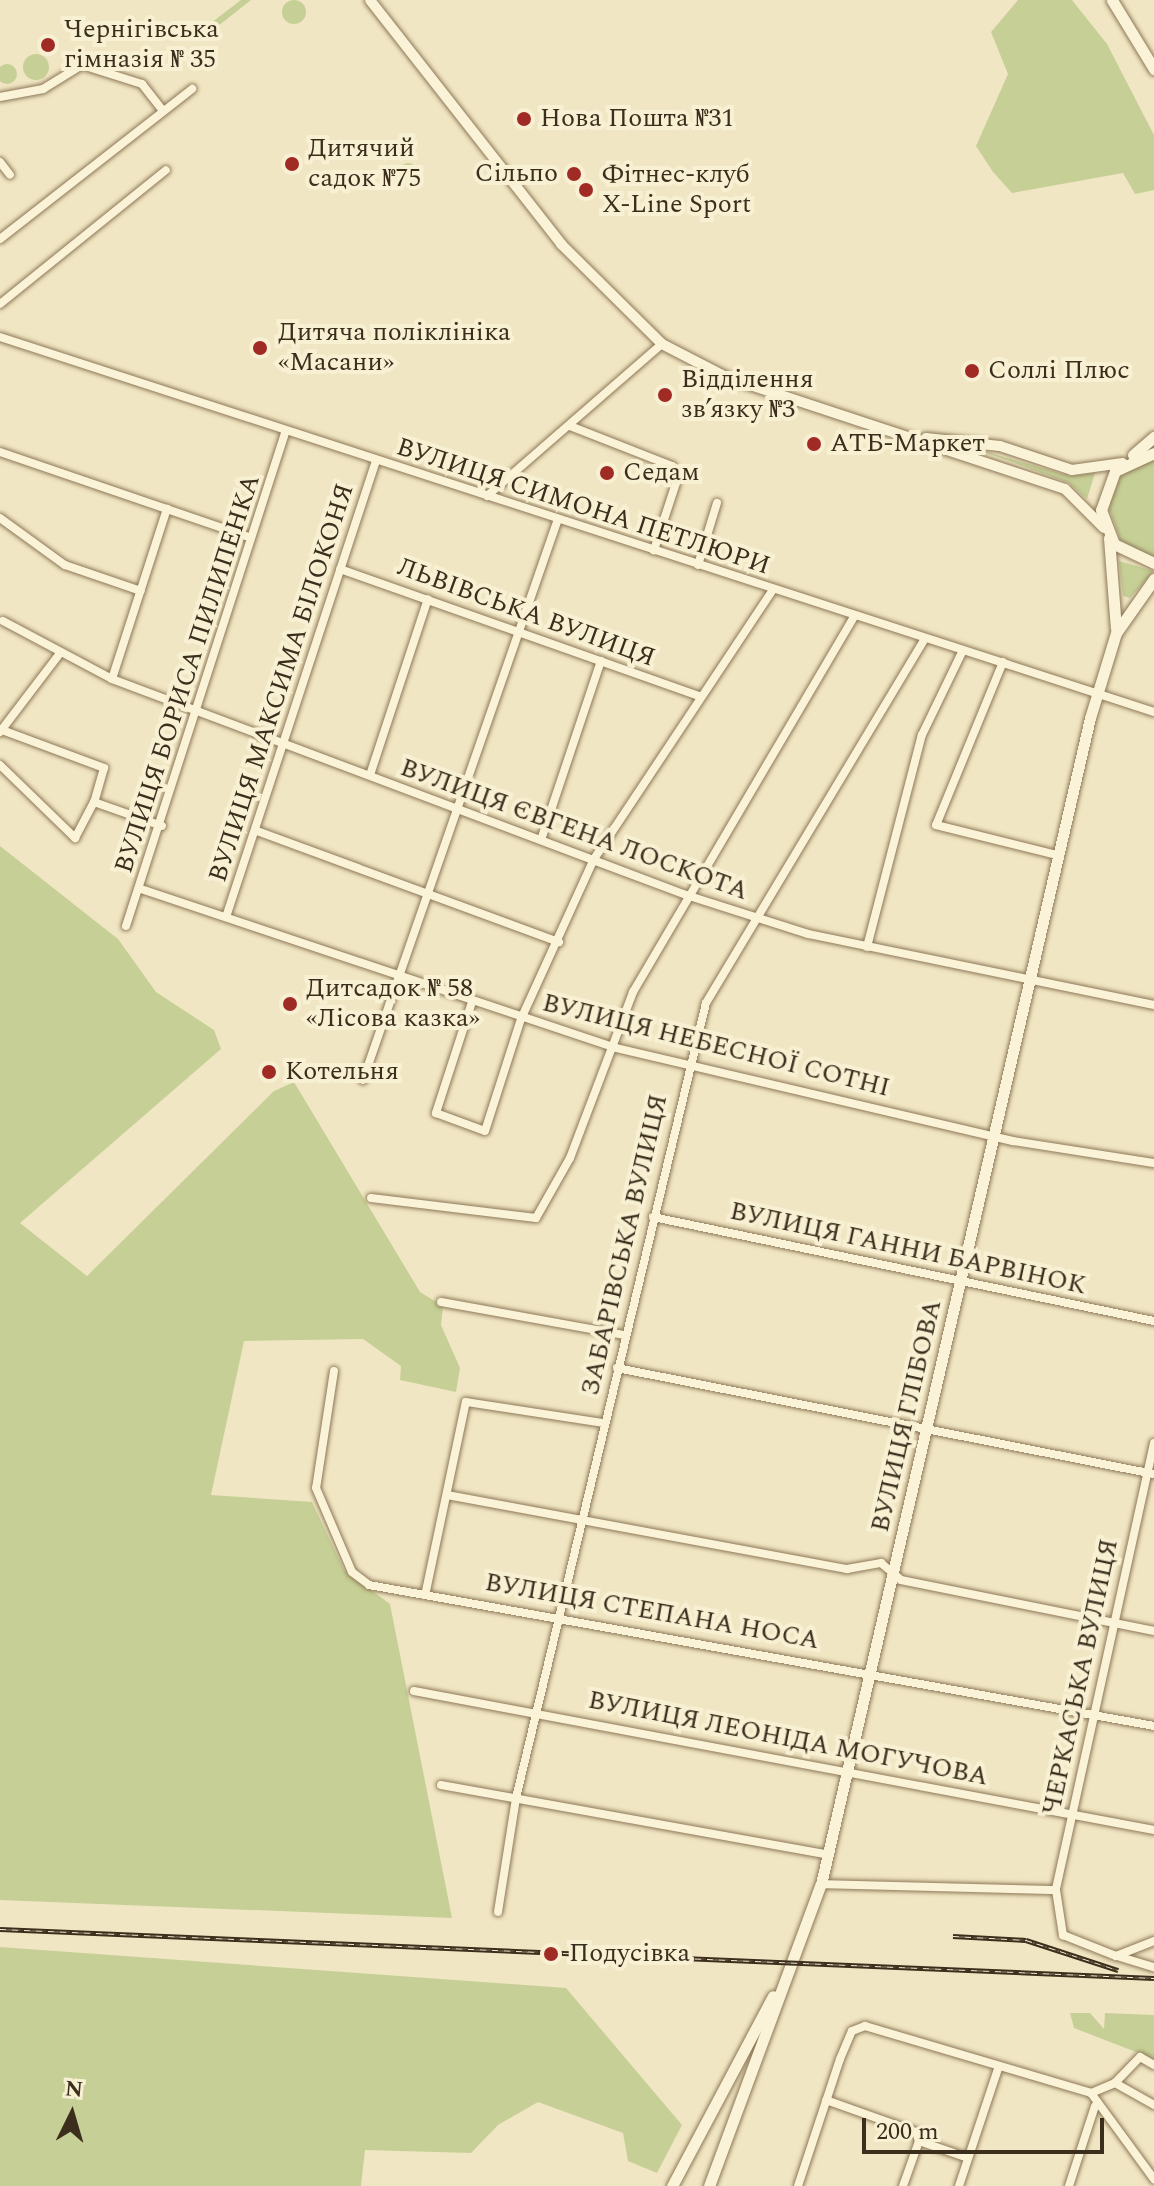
<!DOCTYPE html>
<html>
<head>
<meta charset="utf-8">
<style>
	body { margin:0 }
	#map { position:relative; width:1154px; height:2186px; overflow:hidden; background:#f1e6c3; font-family:Spectral,serif }
	div>[style] { position:absolute }
	.green>* { inset:0; background:#c6d096 }
	.round { border-radius:50% }
	.roads { filter:drop-shadow(0 0 2px #8d7858) drop-shadow(0 0 2px #8d7858) }
	.minor>* { height:8px; margin:-4px; padding:0 4px; transform-origin:4px; border-radius:4px; background:#fbf3d7 }
	.tertiary>* { height:10px; margin:-5px; padding:0 5px; transform-origin:5px; border-radius:5px; background:#fbf3d7 }
	.secondary>* { height:11px; margin:-5.5px; padding:0 5.5px; transform-origin:5.5px; border-radius:5.5px; background:#fbf3d7 }
	.rail>* { height:5px; margin-top:-2.5px; transform-origin:0; background:repeating-linear-gradient(90deg,#f8f0d3 0 6px,#3c2e1d 0 12px); box-sizing:border-box; border-block:2px solid #3c2e1d }
	.dots>* { width:22px; height:22px; translate:-50% -50%; box-sizing:border-box; border:4px solid #f8f0d3; border-radius:50% }
	span { translate:-50% -50%; white-space:nowrap; text-align:center; line-height:1.15; -webkit-text-stroke:8px #f8f0d3; paint-order:stroke }
	.poi-label { font-size:26px; color:#3c2e1d }
	.left { translate:0 -50%; text-align:left }
	.right { translate:-100% -50%; text-align:right }
	.street-label { font-size:26px; color:#3c2e1d }
	.north { position:absolute; left:32px; top:2074px; width:80px; height:80px; -webkit-text-stroke:6px #f8f0d3; paint-order:stroke; rotate:5deg; font-size:22px; font-weight:700; line-height:32px; text-align:center; color:#3c2e1d }
	.north::after { content:''; display:block; margin:auto; width:28px; height:36px; background:#3c2e1d; clip-path:polygon(50% 0,100% 100%,50% 72%,0 100%) }
	.scale { position:absolute; left:862px; top:2118px; width:242px; height:36px; box-sizing:border-box; border:4px solid #3c2e1d; border-top:0; padding-left:10px; font-size:24px; line-height:28px; white-space:nowrap; color:#3c2e1d; -webkit-text-stroke:6px #f8f0d3; paint-order:stroke }
</style>
</head>
<body>
<div id="map">
	<div class="green">
		<div class="round" style="left:282px;top:0;width:24px;height:24px"></div>
		<div style="clip-path:polygon(241px 0,251px 0,213px 30px,207px 26px)"></div>
		<div style="clip-path:polygon(1018px 0,1072px 0,1107px 44px,1154px 135px,1154px 190px,1135px 194px,1123px 173px,1012px 193px,993px 172px,976px 146px,1008px 74px,991px 32px)"></div>
		<div class="round" style="left:23px;top:54px;width:26px;height:26px"></div>
		<div class="round" style="left:-3px;top:64px;width:20px;height:20px"></div>
		<div class="round" style="left:399px;top:163px;width:18px;height:18px"></div>
		<div style="clip-path:polygon(976px 449px,1070px 476px,1095px 473px,1087px 499px,1069px 483px)"></div>
		<div style="clip-path:polygon(1154px 459px,1154px 557px,1122px 544px,1106px 500px,1122px 472px)"></div>
		<div style="clip-path:polygon(1119px 561px,1154px 571px,1130px 598px,1123px 596px)"></div>
		<div style="clip-path:polygon(0 846px,118px 939px,156px 992px,214px 1030px,221px 1049px,20px 1223px,87px 1276px,274px 1091px,294px 1082px,420px 1292px,443px 1306px,441px 1325px,460px 1368px,456px 1392px,400px 1380px,401px 1366px,363px 1339px,244px 1341px,211px 1495px,312px 1502px,344px 1570px,390px 1604px,452px 1918px,0 1900px)"></div>
		<div style="clip-path:polygon(0 1947px,566px 1988px,682px 2125px,657px 2173px,628px 2161px,623px 2133px,538px 2102px,498px 2125px,471px 2153px,365px 2150px,361px 2186px,0 2186px)"></div>
		<div style="clip-path:polygon(1070px 2013px,1090px 2013px,1104px 2029px,1105px 2013px,1154px 2015px,1154px 2059px,1074px 2028px)"></div>
	</div>
	<div class="roads">
		<div class="minor">
			<div style="left:0;top:97px;width:44px;rotate:-10.5deg"></div>
			<div style="left:43px;top:89px;width:46px;rotate:-31.6deg"></div>
			<div style="left:82px;top:65px;width:63px;rotate:17.6deg"></div>
			<div style="left:142px;top:84px;width:34px;rotate:52deg"></div>
			<div style="left:0;top:162px;width:16px;rotate:52deg"></div>
			<div style="left:0;top:239px;width:244px;rotate:-38deg"></div>
			<div style="left:0;top:304px;width:213px;rotate:-38.9deg"></div>
			<div style="left:0;top:337px;width:1213px;rotate:18deg"></div>
			<div style="left:570px;top:426px;width:110px;rotate:21.4deg"></div>
			<div style="left:672px;top:466px;width:17px;rotate:77deg"></div>
			<div style="left:676px;top:483px;width:71px;rotate:108.2deg"></div>
			<div style="left:0;top:452px;width:265px;rotate:18.9deg"></div>
			<div style="left:487px;top:496px;width:232px;rotate:-41deg"></div>
			<div style="left:0;top:518px;width:80px;rotate:35.9deg"></div>
			<div style="left:65px;top:565px;width:80px;rotate:18.9deg"></div>
			<div style="left:698px;top:565px;width:65px;rotate:-73deg"></div>
			<div style="left:340px;top:569px;width:380px;rotate:19.5deg"></div>
			<div style="left:3px;top:621px;width:123px;rotate:28deg"></div>
			<div style="left:112px;top:679px;width:613px;rotate:20.62deg"></div>
			<div style="left:686px;top:895px;width:128px;rotate:17.7deg"></div>
			<div style="left:808px;top:934px;width:353px;rotate:11.6deg"></div>
			<div style="left:1003px;top:662px;width:176px;rotate:112.3deg"></div>
			<div style="left:936px;top:825px;width:125px;rotate:13.9deg"></div>
			<div style="left:112px;top:679px;width:179px;rotate:-72.1deg"></div>
			<div style="left:2px;top:730px;width:109px;rotate:20.4deg"></div>
			<div style="left:104px;top:768px;width:35px;rotate:106deg"></div>
			<div style="left:0;top:732px;width:96px;rotate:-52.7deg"></div>
			<div style="left:0;top:765px;width:105px;rotate:44.2deg"></div>
			<div style="left:75px;top:838px;width:41px;rotate:-62.2deg"></div>
			<div style="left:94px;top:802px;width:72px;rotate:19.4deg"></div>
			<div style="left:370px;top:775px;width:185px;rotate:-71.8deg"></div>
			<div style="left:257px;top:831px;width:322px;rotate:20.2deg"></div>
			<div style="left:541px;top:840px;width:189px;rotate:-71.5deg"></div>
			<div style="left:141px;top:889px;width:497px;rotate:18.5deg"></div>
			<div style="left:612px;top:1047px;width:412px;rotate:13.2deg"></div>
			<div style="left:1013px;top:1141px;width:143px;rotate:8.9deg"></div>
			<div style="left:226px;top:917px;width:481px;rotate:-71.8deg"></div>
			<div style="left:126px;top:926px;width:518px;rotate:-72.12deg"></div>
			<div style="left:867px;top:947px;width:219px;rotate:-75.5deg"></div>
			<div style="left:922px;top:735px;width:94px;rotate:-64.2deg"></div>
			<div style="left:472px;top:1002px;width:117px;rotate:108deg"></div>
			<div style="left:436px;top:1113px;width:52px;rotate:20.2deg"></div>
			<div style="left:485px;top:1131px;width:118px;rotate:-72.2deg"></div>
			<div style="left:521px;top:1019px;width:176px;rotate:-65.5deg"></div>
			<div style="left:594px;top:859px;width:323px;rotate:-56.4deg"></div>
			<div style="left:363px;top:1080px;width:594px;rotate:-70.83deg"></div>
			<div style="left:371px;top:1198px;width:166px;rotate:6.9deg"></div>
			<div style="left:536px;top:1218px;width:69px;rotate:-60.5deg"></div>
			<div style="left:570px;top:1158px;width:178px;rotate:-69.2deg"></div>
			<div style="left:633px;top:992px;width:435px;rotate:-59.5deg"></div>
			<div style="left:653px;top:1217px;width:512px;rotate:11.73deg"></div>
			<div style="left:441px;top:1302px;width:187px;rotate:10.2deg"></div>
			<div style="left:617px;top:1368px;width:547px;rotate:11.17deg"></div>
			<div style="left:334px;top:1371px;width:118px;rotate:98.7deg"></div>
			<div style="left:316px;top:1488px;width:91px;rotate:66.8deg"></div>
			<div style="left:352px;top:1572px;width:21px;rotate:37deg"></div>
			<div style="left:369px;top:1585px;width:798px;rotate:10.18deg"></div>
			<div style="left:1154px;top:1443px;width:458px;rotate:102.4deg"></div>
			<div style="left:1056px;top:1890px;width:46px;rotate:81.2deg"></div>
			<div style="left:1063px;top:1935px;width:57px;rotate:21.6deg"></div>
			<div style="left:1116px;top:1956px;width:41px;rotate:-21.5deg"></div>
			<div style="left:447px;top:1495px;width:407px;rotate:10.5deg"></div>
			<div style="left:847px;top:1569px;width:35px;rotate:-10deg"></div>
			<div style="left:881px;top:1563px;width:26px;rotate:40deg"></div>
			<div style="left:901px;top:1580px;width:258px;rotate:11.4deg"></div>
			<div style="left:426px;top:1591px;width:193px;rotate:-78.1deg"></div>
			<div style="left:466px;top:1402px;width:139px;rotate:8.7deg"></div>
			<div style="left:414px;top:1691px;width:753px;rotate:10.64deg"></div>
			<div style="left:441px;top:1785px;width:394px;rotate:10.2deg"></div>
			<div style="left:821px;top:1884px;width:235px;rotate:1.5deg"></div>
			<div style="left:498px;top:1912px;width:115px;rotate:-81deg"></div>
			<div style="left:516px;top:1798px;width:817px;rotate:-76.56deg"></div>
			<div style="left:706px;top:1003px;width:425px;rotate:-59deg"></div>
			<div style="left:1117px;top:1956px;width:39px;rotate:17deg"></div>
			<div style="left:1154px;top:2065px;width:16px;rotate:-150deg"></div>
			<div style="left:1140px;top:2057px;width:36px;rotate:134deg"></div>
			<div style="left:1115px;top:2083px;width:26px;rotate:157deg"></div>
			<div style="left:1091px;top:2093px;width:107px;rotate:53.8deg"></div>
			<div style="left:1115px;top:2083px;width:45px;rotate:29.4deg"></div>
			<div style="left:826px;top:2100px;width:96px;rotate:19.6deg"></div>
			<div style="left:916px;top:2132px;width:9px;rotate:72deg"></div>
			<div style="left:798px;top:2186px;width:134px;rotate:-71.7deg"></div>
			<div style="left:840px;top:2059px;width:30px;rotate:-67deg"></div>
			<div style="left:852px;top:2031px;width:14px;rotate:-21deg"></div>
			<div style="left:865px;top:2026px;width:236px;rotate:16.5deg"></div>
			<div style="left:903px;top:2186px;width:48px;rotate:-70.4deg"></div>
			<div style="left:919px;top:2141px;width:52px;rotate:19.1deg"></div>
			<div style="left:959px;top:2186px;width:126px;rotate:-71.6deg"></div>
			<div style="left:1069px;top:2186px;width:84px;rotate:-72deg"></div>
		</div>
		<div class="tertiary">
			<div style="left:370px;top:0;width:310px;rotate:51.9deg"></div>
			<div style="left:561px;top:244px;width:142px;rotate:44.7deg"></div>
			<div style="left:662px;top:344px;width:72px;rotate:27.3deg"></div>
			<div style="left:726px;top:377px;width:357px;rotate:18.3deg"></div>
			<div style="left:1065px;top:489px;width:55px;rotate:45deg"></div>
			<div style="left:926px;top:438px;width:74px;rotate:6.2deg"></div>
			<div style="left:1000px;top:446px;width:76px;rotate:18.4deg"></div>
			<div style="left:1072px;top:470px;width:51px;rotate:-7.8deg"></div>
		</div>
		<div class="secondary">
			<div style="left:1112px;top:0;width:81px;rotate:58.7deg"></div>
			<div style="left:1154px;top:453px;width:43px;rotate:155.2deg"></div>
			<div style="left:1115px;top:471px;width:41px;rotate:109.7deg"></div>
			<div style="left:1101px;top:510px;width:36px;rotate:69deg"></div>
			<div style="left:1114px;top:544px;width:44px;rotate:25.4deg"></div>
			<div style="left:1133px;top:455px;width:28px;rotate:-41deg"></div>
			<div style="left:1109px;top:538px;width:90px;rotate:85.6deg"></div>
			<div style="left:672px;top:2186px;width:215px;rotate:-62deg"></div>
			<div style="left:709px;top:2186px;width:322px;rotate:-69.7deg"></div>
			<div style="left:821px;top:1884px;width:1197px;rotate:-77.01deg"></div>
			<div style="left:1090px;top:718px;width:89px;rotate:-73deg"></div>
			<div style="left:1116px;top:633px;width:66px;rotate:-54.9deg"></div>
		</div>
	</div>
	<div class="rail">
		<div style="left:0;top:1929px;width:1155px;rotate:2.43deg"></div>
		<div style="left:953px;top:1936px;width:73px;rotate:3.1deg"></div>
		<div style="left:1026px;top:1940px;width:97px;rotate:18.1deg"></div>
	</div>
	<div class="dots">
		<div style="left:48px;top:45px;background:#a02b24"></div>
		<div style="left:524px;top:119px;background:#a02b24"></div>
		<div style="left:292px;top:164px;background:#a02b24"></div>
		<div style="left:574px;top:174px;background:#a02b24"></div>
		<div style="left:586px;top:190px;background:#a02b24"></div>
		<div style="left:260px;top:348px;background:#a02b24"></div>
		<div style="left:972px;top:371px;background:#a02b24"></div>
		<div style="left:665px;top:395px;background:#a02b24"></div>
		<div style="left:814px;top:444px;background:#a02b24"></div>
		<div style="left:607px;top:473px;background:#a02b24"></div>
		<div style="left:290px;top:1004px;background:#a02b24"></div>
		<div style="left:269px;top:1072px;background:#a02b24"></div>
		<div style="left:551px;top:1954px;background:#a02b24"></div>
	</div>
	<div class="poi-label">
		<span class="left" style="left:64px;top:45px">Чернігівська<br>гімназія № 35</span>
		<span class="left" style="left:540px;top:119px">Нова Пошта №31</span>
		<span class="left" style="left:308px;top:164px">Дитячий<br>садок №75</span>
		<span class="right" style="left:558px;top:174px">Сільпо</span>
		<span class="left" style="left:602px;top:190px">Фітнес-клуб<br>X-Line Sport</span>
		<span class="left" style="left:278px;top:348px">Дитяча поліклініка<br>«Масани»</span>
		<span class="left" style="left:988px;top:371px">Соллі Плюс</span>
		<span class="left" style="left:681px;top:395px">Відділення<br>зв’язку №3</span>
		<span class="left" style="left:830px;top:444px">АТБ-Маркет</span>
		<span class="left" style="left:623px;top:473px">Седам</span>
		<span class="left" style="left:306px;top:1004px">Дитсадок № 58<br>«Лісова казка»</span>
		<span class="left" style="left:285px;top:1072px">Котельня</span>
		<span class="left" style="left:569px;top:1954px">Подусівка</span>
	</div>
	<div class="street-label">
		<span style="left:583px;top:507px;rotate:18deg">ВУЛИЦЯ СИМОНА ПЕТЛЮРИ</span>
		<span style="left:526px;top:613px;rotate:20deg">ЛЬВІВСЬКА ВУЛИЦЯ</span>
		<span style="left:188px;top:674px;rotate:-72deg">ВУЛИЦЯ БОРИСА ПИЛИПЕНКА</span>
		<span style="left:282px;top:683px;rotate:-72deg">ВУЛИЦЯ МАКСИМА БІЛОКОНЯ</span>
		<span style="left:574px;top:830px;rotate:20deg">ВУЛИЦЯ ЄВГЕНА ЛОСКОТА</span>
		<span style="left:716px;top:1046px;rotate:14deg">ВУЛИЦЯ НЕБЕСНОЇ СОТНІ</span>
		<span style="left:625px;top:1245px;rotate:-77deg">ЗАБАРІВСЬКА ВУЛИЦЯ</span>
		<span style="left:908px;top:1249px;rotate:12deg">ВУЛИЦЯ ГАННИ БАРВІНОК</span>
		<span style="left:907px;top:1416px;rotate:-77deg">ВУЛИЦЯ ГЛІБОВА</span>
		<span style="left:652px;top:1612px;rotate:10deg">ВУЛИЦЯ СТЕПАНА НОСА</span>
		<span style="left:1081px;top:1677px;rotate:-78deg">ЧЕРКАСЬКА ВУЛИЦЯ</span>
		<span style="left:788px;top:1739px;rotate:11deg">ВУЛИЦЯ ЛЕОНІДА МОГУЧОВА</span>
	</div>
	<div class="north">N</div>
	<div class="scale">200 m</div>
</div>
</body>
</html>
